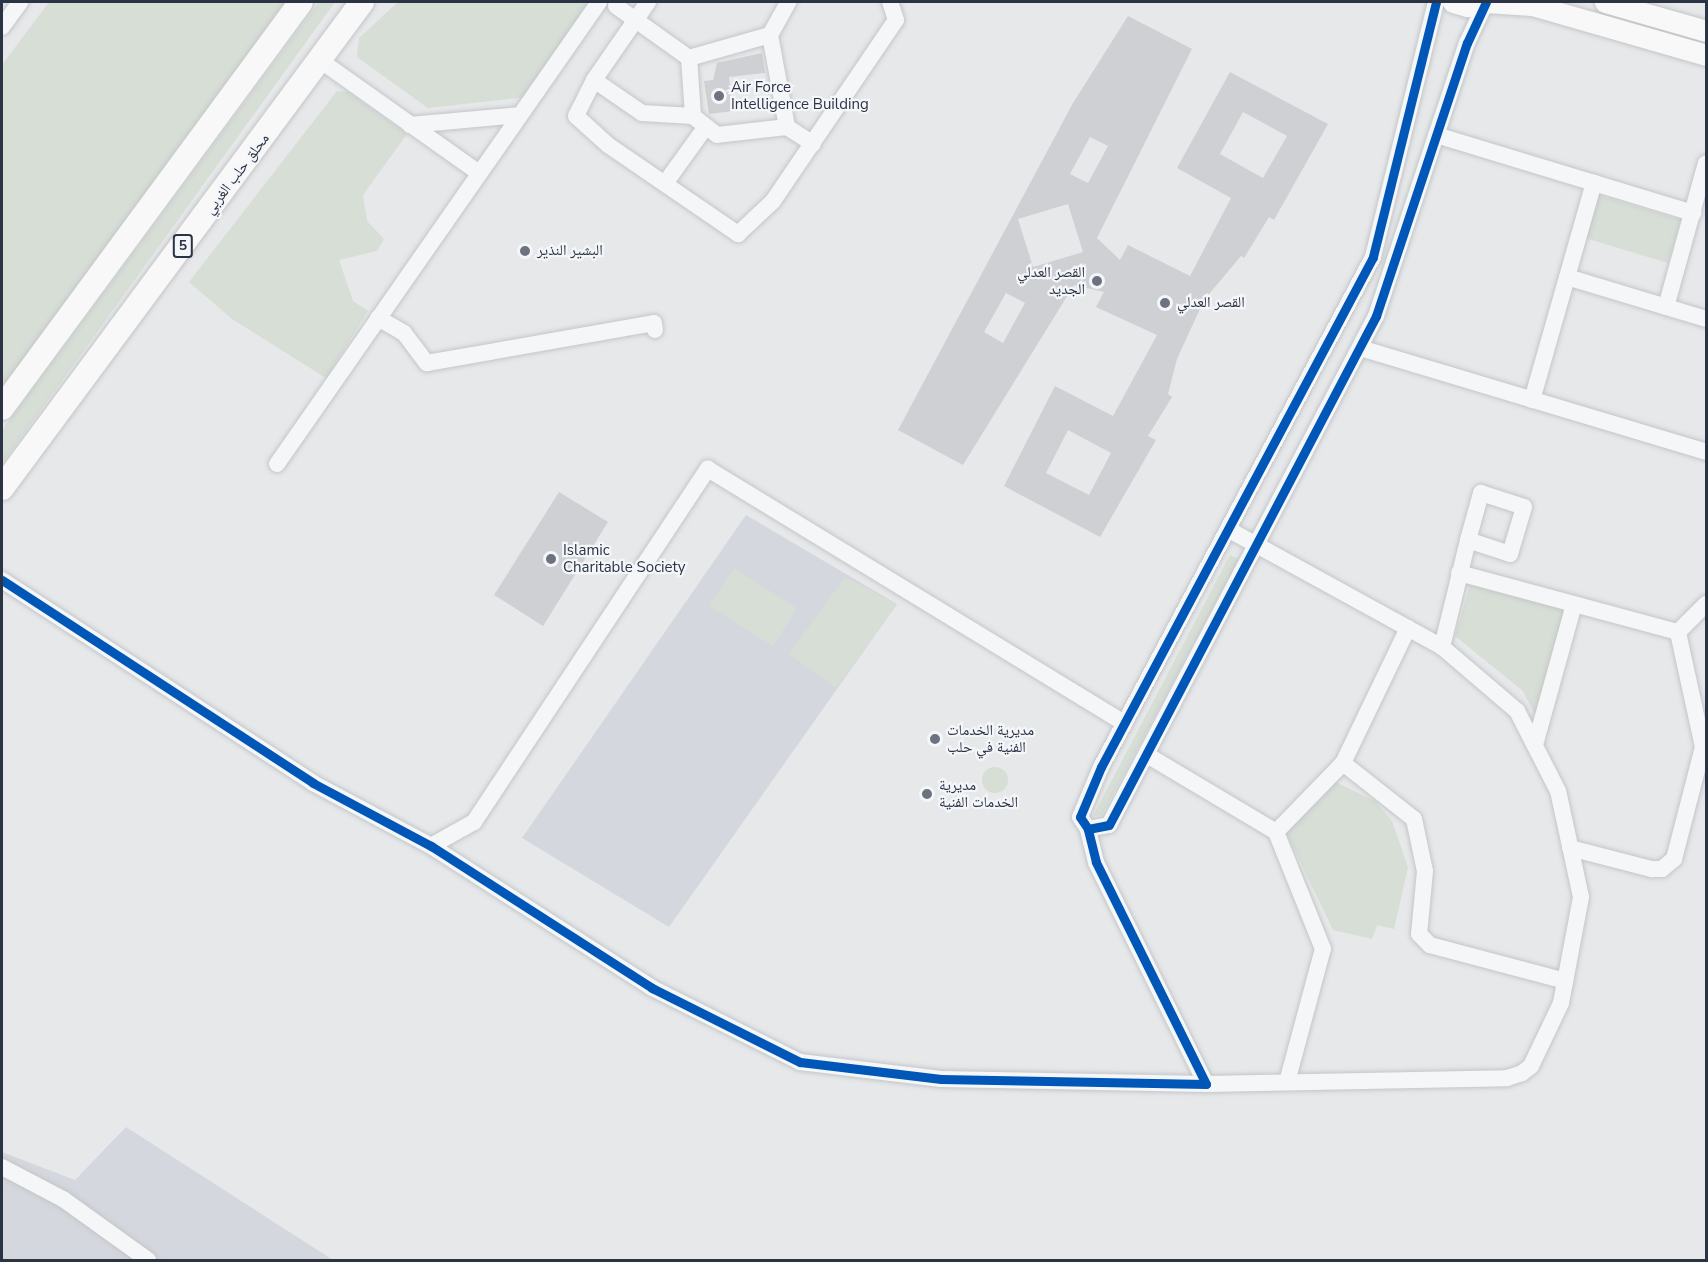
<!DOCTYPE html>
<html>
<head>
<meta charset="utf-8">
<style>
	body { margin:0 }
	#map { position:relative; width:1708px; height:1262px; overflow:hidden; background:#e6e8ea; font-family:"Nunito Sans","Noto Naskh Arabic",sans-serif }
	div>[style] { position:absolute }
	.built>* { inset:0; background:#d4d7dd }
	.green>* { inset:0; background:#d6ded6 }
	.round { border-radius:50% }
	.building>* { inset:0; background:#ced0d3 }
	.roads { filter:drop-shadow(0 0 2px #c4c6c8) drop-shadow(0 0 2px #c4c6c8) }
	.minor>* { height:16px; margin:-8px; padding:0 8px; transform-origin:8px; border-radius:8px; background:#f5f6f7 }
	.major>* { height:21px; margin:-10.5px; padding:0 10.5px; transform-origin:10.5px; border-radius:10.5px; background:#f8f8f8 }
	.highway>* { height:24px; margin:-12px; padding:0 12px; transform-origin:12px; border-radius:12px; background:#f8f8f8 }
	.cycleway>* { height:9px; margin:-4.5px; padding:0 4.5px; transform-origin:4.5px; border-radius:4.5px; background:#0057b8 }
	.dots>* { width:16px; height:16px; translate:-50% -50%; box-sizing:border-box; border:3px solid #f4f6f9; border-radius:50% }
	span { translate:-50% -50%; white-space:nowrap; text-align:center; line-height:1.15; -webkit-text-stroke:4.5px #f4f6f9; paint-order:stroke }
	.shield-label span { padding:2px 4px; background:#f4f6f9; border:2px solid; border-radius:4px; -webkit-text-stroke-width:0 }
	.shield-label { font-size:14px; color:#2b3445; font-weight:700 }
	.poi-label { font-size:15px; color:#2b3445 }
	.left { translate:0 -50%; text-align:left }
	.right { translate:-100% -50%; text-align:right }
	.street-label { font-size:15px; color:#2b3445 }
	.frame { position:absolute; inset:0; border:3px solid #2b3445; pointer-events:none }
</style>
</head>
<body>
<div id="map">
	<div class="built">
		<div style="clip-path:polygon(746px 515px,897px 604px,669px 927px,522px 838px)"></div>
		<div style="clip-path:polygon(126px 1127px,333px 1260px,2px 1260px,2px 1152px,75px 1180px)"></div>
	</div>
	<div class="green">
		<div style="clip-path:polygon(49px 2px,285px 2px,2px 392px,2px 65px)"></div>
		<div style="clip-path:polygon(319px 2px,335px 2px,2px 464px,2px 430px)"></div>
		<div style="clip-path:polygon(398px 2px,590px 2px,527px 97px,428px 108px,357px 57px,359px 38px)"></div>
		<div style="clip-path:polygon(337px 91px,348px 92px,407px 134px,363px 195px,367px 221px,384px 239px,377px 251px,339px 260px,353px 301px,368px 311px,326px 378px,232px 319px,189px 282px)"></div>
		<div style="clip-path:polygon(1598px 195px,1681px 220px,1668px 263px,1585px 238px)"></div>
		<div style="clip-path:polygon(1230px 555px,1239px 559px,1102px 815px,1093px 816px)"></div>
		<div style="clip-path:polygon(734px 568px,797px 608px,773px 646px,709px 606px)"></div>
		<div style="clip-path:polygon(1473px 575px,1565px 601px,1567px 612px,1538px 721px,1523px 691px,1455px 636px)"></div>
		<div style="clip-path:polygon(845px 577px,897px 604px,836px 688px,789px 654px)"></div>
		<div class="round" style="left:982px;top:767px;width:26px;height:26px"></div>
		<div style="clip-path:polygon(1321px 775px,1375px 801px,1392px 821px,1408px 867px,1394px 929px,1377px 925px,1372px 939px,1333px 930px,1286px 832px)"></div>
	</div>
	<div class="building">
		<div style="clip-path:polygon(evenodd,1128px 16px,1192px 49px,1097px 238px,1120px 260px,1128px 245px,1190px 276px,1231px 198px,1177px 168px,1230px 72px,1328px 124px,1274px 220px,1269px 217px,1244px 258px,1241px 256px,1204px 300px,1177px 359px,1168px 394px,1172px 397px,1148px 436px,1156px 440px,1100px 537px,1004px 486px,1055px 386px,1113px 416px,1157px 335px,1096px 307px,1104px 292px,1074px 285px,963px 465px,898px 430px,1073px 103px,1128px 16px,1243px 112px,1287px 136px,1263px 178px,1220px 154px,1243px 112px,1128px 16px,1090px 137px,1108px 146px,1088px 183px,1070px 174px,1090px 137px,1128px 16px,1068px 204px,1083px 252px,1033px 267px,1018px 219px,1068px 204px,1128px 16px,1006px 293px,1025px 303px,1003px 343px,984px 332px,1006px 293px,1128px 16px,1068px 430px,1111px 453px,1089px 495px,1046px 473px,1068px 430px)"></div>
		<div style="clip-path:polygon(762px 53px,765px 73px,729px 77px,733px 111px,709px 114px,704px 81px,713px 80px,717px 63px)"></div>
		<div style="clip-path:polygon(559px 492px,608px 522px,543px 626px,494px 595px)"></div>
	</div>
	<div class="roads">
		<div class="minor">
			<div style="left:648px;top:2px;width:95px;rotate:124.7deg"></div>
			<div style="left:594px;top:80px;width:40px;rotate:116.6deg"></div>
			<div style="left:576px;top:116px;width:43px;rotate:42.2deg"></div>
			<div style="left:608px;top:145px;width:158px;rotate:34.4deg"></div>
			<div style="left:738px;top:234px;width:48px;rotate:-43.3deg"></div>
			<div style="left:773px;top:201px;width:219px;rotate:-55.8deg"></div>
			<div style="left:896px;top:20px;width:19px;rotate:-108deg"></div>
			<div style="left:1436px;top:2px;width:263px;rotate:103.9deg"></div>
			<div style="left:1373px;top:257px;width:578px;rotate:118.07deg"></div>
			<div style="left:1101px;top:767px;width:54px;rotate:112.8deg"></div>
			<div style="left:1080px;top:817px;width:14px;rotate:56deg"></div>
			<div style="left:1088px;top:829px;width:21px;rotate:-11deg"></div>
			<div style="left:1109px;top:825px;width:575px;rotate:-62.32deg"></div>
			<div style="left:1376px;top:316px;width:288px;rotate:-71.6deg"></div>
			<div style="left:1467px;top:43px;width:45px;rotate:-65.1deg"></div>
			<div style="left:616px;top:6px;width:90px;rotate:35.5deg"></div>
			<div style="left:2px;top:27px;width:31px;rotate:-54deg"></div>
			<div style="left:770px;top:35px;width:94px;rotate:79.5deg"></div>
			<div style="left:787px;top:127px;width:70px;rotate:173.5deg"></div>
			<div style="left:717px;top:135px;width:31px;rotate:-142deg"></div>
			<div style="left:693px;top:116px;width:58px;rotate:-93.9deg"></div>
			<div style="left:689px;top:58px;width:84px;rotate:-15.9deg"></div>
			<div style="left:770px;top:35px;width:38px;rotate:-61deg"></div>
			<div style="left:321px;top:61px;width:192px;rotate:35.3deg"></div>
			<div style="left:594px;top:80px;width:58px;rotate:34.5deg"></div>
			<div style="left:642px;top:113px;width:51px;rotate:3.4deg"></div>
			<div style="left:410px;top:125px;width:109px;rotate:-5.2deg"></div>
			<div style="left:787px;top:127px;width:31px;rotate:33deg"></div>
			<div style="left:1436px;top:135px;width:269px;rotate:16.9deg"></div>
			<div style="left:666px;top:182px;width:67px;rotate:-54.2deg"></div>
			<div style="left:1567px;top:277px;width:145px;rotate:16.8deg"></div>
			<div style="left:1666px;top:307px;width:149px;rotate:-74.5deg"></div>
			<div style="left:378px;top:318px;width:30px;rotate:30deg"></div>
			<div style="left:404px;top:333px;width:38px;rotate:53deg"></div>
			<div style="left:427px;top:363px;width:230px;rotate:-10deg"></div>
			<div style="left:654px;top:323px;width:7px;rotate:82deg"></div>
			<div style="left:1360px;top:348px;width:361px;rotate:16.7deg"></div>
			<div style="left:1532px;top:400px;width:226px;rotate:-74.1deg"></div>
			<div style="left:277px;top:464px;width:563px;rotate:-55.12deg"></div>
			<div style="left:1459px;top:573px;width:227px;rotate:15.1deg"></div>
			<div style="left:2px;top:580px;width:371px;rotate:33.1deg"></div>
			<div style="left:313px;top:783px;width:134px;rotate:28.1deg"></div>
			<div style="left:431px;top:846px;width:263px;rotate:32.7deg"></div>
			<div style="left:652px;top:988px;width:165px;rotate:26.6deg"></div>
			<div style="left:800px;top:1062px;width:142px;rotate:6.9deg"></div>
			<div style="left:941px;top:1079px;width:265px;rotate:1.1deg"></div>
			<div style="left:1206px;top:1084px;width:248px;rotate:-116.4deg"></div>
			<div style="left:1096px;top:862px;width:34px;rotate:-104deg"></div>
			<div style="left:1408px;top:628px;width:150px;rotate:115.7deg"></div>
			<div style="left:1343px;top:763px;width:90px;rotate:38.3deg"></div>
			<div style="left:1414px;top:819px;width:53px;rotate:78.1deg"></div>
			<div style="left:1425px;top:871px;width:63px;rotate:95.4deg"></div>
			<div style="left:1419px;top:934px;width:16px;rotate:45deg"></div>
			<div style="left:1430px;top:945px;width:140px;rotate:14.9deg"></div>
			<div style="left:1442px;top:647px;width:110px;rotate:-76.3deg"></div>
			<div style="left:1468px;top:540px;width:49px;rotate:-74.5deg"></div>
			<div style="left:1481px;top:493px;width:45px;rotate:18deg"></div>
			<div style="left:1524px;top:507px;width:49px;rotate:106.6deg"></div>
			<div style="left:1510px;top:554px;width:44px;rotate:-161.6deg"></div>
			<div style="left:1535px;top:745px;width:146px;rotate:-74.5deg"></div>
			<div style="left:1147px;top:755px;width:150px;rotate:30.8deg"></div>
			<div style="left:431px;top:846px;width:49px;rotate:-29.2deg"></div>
			<div style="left:474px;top:822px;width:424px;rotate:-56.5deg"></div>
			<div style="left:708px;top:469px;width:487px;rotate:31.4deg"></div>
			<div style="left:1570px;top:848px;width:85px;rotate:14.4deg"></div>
			<div style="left:1652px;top:869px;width:10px"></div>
			<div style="left:1662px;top:869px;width:16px;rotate:-40deg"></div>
			<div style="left:1674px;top:859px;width:116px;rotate:-75.5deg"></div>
			<div style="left:1703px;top:747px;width:118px;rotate:-102.3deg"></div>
			<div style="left:1678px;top:632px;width:40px;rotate:-45deg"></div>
			<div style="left:1287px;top:1082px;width:138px;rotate:-74.9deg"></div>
			<div style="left:1323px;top:949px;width:126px;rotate:-111.9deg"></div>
			<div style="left:1276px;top:832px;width:96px;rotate:-45.8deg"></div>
			<div style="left:1206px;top:1084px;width:301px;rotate:-1.1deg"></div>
			<div style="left:1507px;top:1078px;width:16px;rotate:-18deg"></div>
			<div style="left:1522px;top:1073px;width:11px;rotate:-38deg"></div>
			<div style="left:1531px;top:1066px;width:70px;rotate:-64.5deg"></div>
			<div style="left:1561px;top:1003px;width:108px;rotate:-79.3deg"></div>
			<div style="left:1581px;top:897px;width:108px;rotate:-102.2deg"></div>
			<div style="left:1558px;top:791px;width:90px;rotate:-117.1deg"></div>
			<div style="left:1517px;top:711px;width:99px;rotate:-139.5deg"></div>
			<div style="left:1442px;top:647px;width:243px;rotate:-151.2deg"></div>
			<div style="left:2px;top:1167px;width:69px;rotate:27.7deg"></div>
			<div style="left:63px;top:1199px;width:105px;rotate:35.7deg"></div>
		</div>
		<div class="major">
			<div style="left:1453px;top:2px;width:15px;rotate:16deg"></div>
			<div style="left:1467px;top:6px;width:20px;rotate:-11deg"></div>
			<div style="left:1486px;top:2px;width:46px;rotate:3.7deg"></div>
			<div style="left:1532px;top:5px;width:181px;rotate:16deg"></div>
			<div style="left:1605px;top:2px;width:105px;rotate:16deg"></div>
		</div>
		<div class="highway">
			<div style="left:2px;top:408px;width:504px;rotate:-53.63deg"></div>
			<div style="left:2px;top:488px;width:605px;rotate:-53.47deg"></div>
		</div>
	</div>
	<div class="cycleway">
		<div style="left:1436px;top:2px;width:263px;rotate:103.9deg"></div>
		<div style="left:1373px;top:257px;width:578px;rotate:118.07deg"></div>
		<div style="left:1101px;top:767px;width:54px;rotate:112.8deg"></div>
		<div style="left:1080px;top:817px;width:14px;rotate:56deg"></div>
		<div style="left:1088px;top:829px;width:21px;rotate:-11deg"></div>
		<div style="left:1109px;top:825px;width:575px;rotate:-62.32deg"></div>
		<div style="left:1376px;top:316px;width:288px;rotate:-71.6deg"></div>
		<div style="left:1467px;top:43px;width:45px;rotate:-65.1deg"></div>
		<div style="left:2px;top:580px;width:371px;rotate:33.1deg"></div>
		<div style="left:313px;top:783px;width:134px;rotate:28.1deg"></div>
		<div style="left:431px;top:846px;width:263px;rotate:32.7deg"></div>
		<div style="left:652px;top:988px;width:165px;rotate:26.6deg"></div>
		<div style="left:800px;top:1062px;width:142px;rotate:6.9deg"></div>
		<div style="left:941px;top:1079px;width:265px;rotate:1.1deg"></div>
		<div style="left:1206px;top:1084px;width:248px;rotate:-116.4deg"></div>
		<div style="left:1096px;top:862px;width:34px;rotate:-104deg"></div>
	</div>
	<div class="dots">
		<div style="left:719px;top:96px;background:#6c737f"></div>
		<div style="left:525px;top:251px;background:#6c737f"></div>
		<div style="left:1097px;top:281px;background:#6c737f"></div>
		<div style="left:1165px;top:303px;background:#6c737f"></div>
		<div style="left:551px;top:559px;background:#6c737f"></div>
		<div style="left:935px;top:739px;background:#6c737f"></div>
		<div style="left:927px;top:794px;background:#6c737f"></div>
	</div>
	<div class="shield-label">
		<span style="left:183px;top:246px">5</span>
	</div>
	<div class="poi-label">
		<span class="left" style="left:731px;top:96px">Air Force<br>Intelligence Building</span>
		<span class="left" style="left:537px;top:251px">البشير النذير</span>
		<span class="right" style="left:1085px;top:281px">القصر العدلي<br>الجديد</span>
		<span class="left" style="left:1177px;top:303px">القصر العدلي</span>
		<span class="left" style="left:563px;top:559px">Islamic<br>Charitable Society</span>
		<span class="left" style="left:947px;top:739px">مديرية الخدمات<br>الفنية في حلب</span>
		<span class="left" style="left:939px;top:794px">مديرية<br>الخدمات الفنية</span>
	</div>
	<div class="street-label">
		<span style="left:237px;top:174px;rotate:-53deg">محلق حلب الغربي</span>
	</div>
	<div class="frame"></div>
</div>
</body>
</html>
